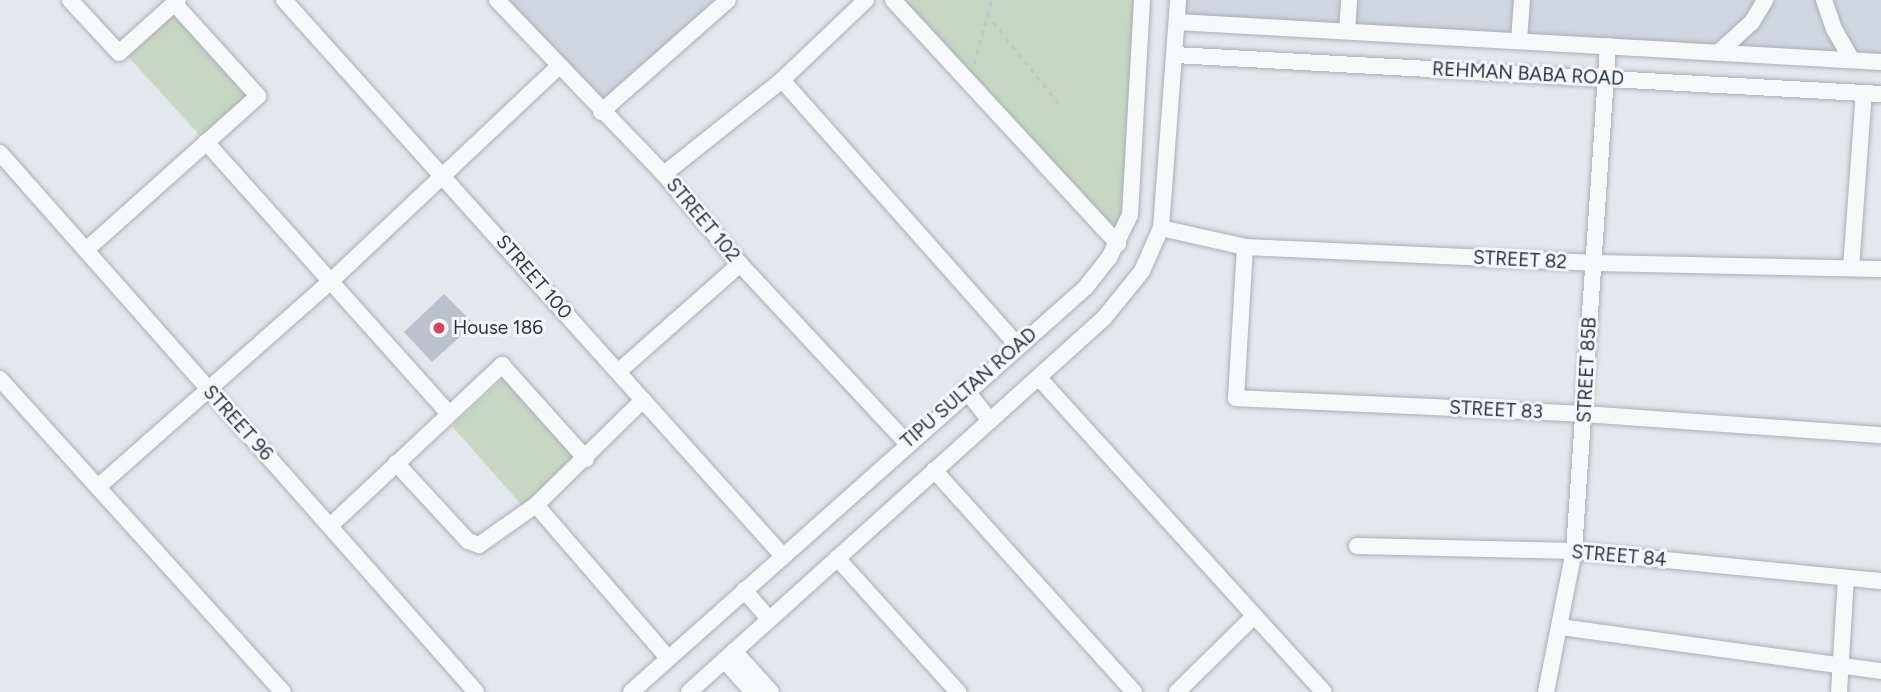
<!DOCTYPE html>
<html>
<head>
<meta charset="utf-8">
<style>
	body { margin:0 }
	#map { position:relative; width:1881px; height:692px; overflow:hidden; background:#e4e7ec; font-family:Figtree,sans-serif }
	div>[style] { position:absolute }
	.built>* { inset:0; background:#d2d6de }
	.green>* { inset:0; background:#c9d6c5 }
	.building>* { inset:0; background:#bbc0ca }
	.path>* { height:2.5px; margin-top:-1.25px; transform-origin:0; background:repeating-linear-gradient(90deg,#c2c5cb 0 5px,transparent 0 10px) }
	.roads { filter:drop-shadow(0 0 2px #a9aeb7) drop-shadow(0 0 2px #a9aeb7) }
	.minor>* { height:16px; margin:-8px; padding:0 8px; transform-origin:8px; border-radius:8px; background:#f7f8fa }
	.dots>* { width:19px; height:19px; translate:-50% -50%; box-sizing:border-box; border:4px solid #f4f6f9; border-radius:50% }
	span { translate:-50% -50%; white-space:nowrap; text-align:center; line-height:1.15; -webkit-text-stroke:6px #f4f6f9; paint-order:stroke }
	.street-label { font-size:19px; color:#2b3445 }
	.poi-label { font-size:19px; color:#2b3445 }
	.left { translate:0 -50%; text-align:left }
</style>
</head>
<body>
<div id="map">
	<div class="built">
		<div style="clip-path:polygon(502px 0,727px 0,604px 114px)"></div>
		<div style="clip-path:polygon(1178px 0,1881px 0,1881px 62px,1177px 22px)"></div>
	</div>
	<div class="green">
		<div style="clip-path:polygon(900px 0,1134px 0,1125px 211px,1117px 235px)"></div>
		<div style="clip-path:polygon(175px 7px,254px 95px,204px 140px,124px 52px)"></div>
		<div style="clip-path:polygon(509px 373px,589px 465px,533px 518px,452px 426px)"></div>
	</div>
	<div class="building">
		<div style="clip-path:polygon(444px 294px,474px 324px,432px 362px,404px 332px)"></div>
	</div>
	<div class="path">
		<div style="left:987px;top:14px;width:115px;rotate:51.3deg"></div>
		<div style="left:974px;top:64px;width:66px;rotate:-75.1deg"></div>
	</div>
	<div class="roads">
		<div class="minor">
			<div style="left:70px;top:0;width:72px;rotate:47.2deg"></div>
			<div style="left:119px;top:53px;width:79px;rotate:-41.9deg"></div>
			<div style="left:284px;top:0;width:746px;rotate:48.1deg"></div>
			<div style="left:497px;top:0;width:241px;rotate:46.2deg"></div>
			<div style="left:664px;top:174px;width:118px;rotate:49.8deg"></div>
			<div style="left:740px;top:264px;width:245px;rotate:47deg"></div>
			<div style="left:893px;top:0;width:332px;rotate:47.3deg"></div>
			<div style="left:1824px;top:0;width:31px;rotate:71deg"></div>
			<div style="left:1834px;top:29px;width:36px;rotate:60deg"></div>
			<div style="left:1177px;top:22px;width:705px;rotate:3.25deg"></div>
			<div style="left:1347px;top:31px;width:31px;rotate:-86deg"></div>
			<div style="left:1519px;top:40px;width:40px;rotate:-85.7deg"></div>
			<div style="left:1718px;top:53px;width:46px;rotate:-42.4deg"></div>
			<div style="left:1752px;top:22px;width:26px;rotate:-59deg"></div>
			<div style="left:1175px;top:55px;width:707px;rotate:3.16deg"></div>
			<div style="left:782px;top:80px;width:354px;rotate:48.4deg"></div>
			<div style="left:601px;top:112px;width:169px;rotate:-41.4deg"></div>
			<div style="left:206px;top:142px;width:363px;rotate:48.2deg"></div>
			<div style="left:0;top:153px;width:719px;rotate:48.55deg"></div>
			<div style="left:664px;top:174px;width:151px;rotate:-38.5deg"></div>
			<div style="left:782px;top:80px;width:116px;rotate:-43.6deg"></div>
			<div style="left:1161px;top:228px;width:86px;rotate:12.7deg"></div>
			<div style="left:1245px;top:247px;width:347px;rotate:2.6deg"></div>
			<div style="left:1592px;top:263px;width:289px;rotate:1.2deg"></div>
			<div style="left:1245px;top:247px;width:151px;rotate:93.4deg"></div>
			<div style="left:1236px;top:398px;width:349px;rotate:2.6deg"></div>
			<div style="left:1585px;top:414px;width:297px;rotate:4.1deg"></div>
			<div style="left:86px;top:250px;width:231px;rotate:-41.8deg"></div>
			<div style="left:258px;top:96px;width:125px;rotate:-132.1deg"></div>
			<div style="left:1851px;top:268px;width:175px;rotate:-85.8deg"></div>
			<div style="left:618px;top:372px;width:163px;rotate:-41.5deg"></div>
			<div style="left:1039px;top:378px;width:424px;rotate:47.8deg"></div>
			<div style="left:0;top:379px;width:422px;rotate:47.9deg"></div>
			<div style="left:966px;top:390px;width:39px;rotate:52deg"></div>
			<div style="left:396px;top:463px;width:106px;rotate:47.3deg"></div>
			<div style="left:468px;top:541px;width:12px;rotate:20deg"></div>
			<div style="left:479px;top:545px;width:70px;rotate:-35.1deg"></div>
			<div style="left:536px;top:505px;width:150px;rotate:-44.5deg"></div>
			<div style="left:934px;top:470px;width:299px;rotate:48deg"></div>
			<div style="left:98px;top:487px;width:311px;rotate:-41.5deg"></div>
			<div style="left:331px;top:281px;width:313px;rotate:-43.3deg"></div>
			<div style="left:536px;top:505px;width:202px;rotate:49.2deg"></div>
			<div style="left:330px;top:526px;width:236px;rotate:-43.1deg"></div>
			<div style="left:502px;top:365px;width:126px;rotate:48.2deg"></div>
			<div style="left:1357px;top:546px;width:217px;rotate:1.3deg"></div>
			<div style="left:1574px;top:551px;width:308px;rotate:5.6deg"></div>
			<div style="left:837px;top:558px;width:181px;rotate:47.9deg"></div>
			<div style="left:744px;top:590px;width:38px;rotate:49deg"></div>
			<div style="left:1560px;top:627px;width:324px;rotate:7.8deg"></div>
			<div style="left:734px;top:651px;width:55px;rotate:47.9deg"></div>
			<div style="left:724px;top:660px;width:43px;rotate:47.8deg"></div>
			<div style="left:631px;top:692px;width:609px;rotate:-41.67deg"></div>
			<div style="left:1086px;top:287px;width:37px;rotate:-52deg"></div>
			<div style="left:1109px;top:258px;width:48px;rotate:-64deg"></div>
			<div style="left:1130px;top:215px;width:215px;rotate:-86.8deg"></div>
			<div style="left:689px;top:692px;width:559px;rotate:-42.03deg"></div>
			<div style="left:1104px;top:318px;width:60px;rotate:-51deg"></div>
			<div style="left:1142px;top:271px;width:47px;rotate:-66.2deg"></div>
			<div style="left:1161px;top:228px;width:229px;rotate:-85.7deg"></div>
			<div style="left:1177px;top:692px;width:107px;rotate:-44.6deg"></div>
			<div style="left:1546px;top:692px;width:144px;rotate:-78.8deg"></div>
			<div style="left:1574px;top:551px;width:506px;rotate:-86.15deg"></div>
			<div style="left:1839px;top:692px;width:113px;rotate:-86.5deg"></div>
		</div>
	</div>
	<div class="dots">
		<div style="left:439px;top:328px;background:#d1495b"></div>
	</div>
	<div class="street-label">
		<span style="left:1528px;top:74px;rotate:3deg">REHMAN BABA ROAD</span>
		<span style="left:703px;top:220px;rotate:50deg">STREET 102</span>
		<span style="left:1520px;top:260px;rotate:3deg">STREET 82</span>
		<span style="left:534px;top:277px;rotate:49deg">STREET 100</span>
		<span style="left:1587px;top:370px;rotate:-87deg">STREET 85B</span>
		<span style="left:969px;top:388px;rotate:-41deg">TIPU SULTAN ROAD</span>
		<span style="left:1496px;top:410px;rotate:3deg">STREET 83</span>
		<span style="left:238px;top:423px;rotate:48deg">STREET 96</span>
		<span style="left:1619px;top:556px;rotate:5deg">STREET 84</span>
	</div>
	<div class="poi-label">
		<span class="left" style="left:453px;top:328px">House 186</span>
	</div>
</div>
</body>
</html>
